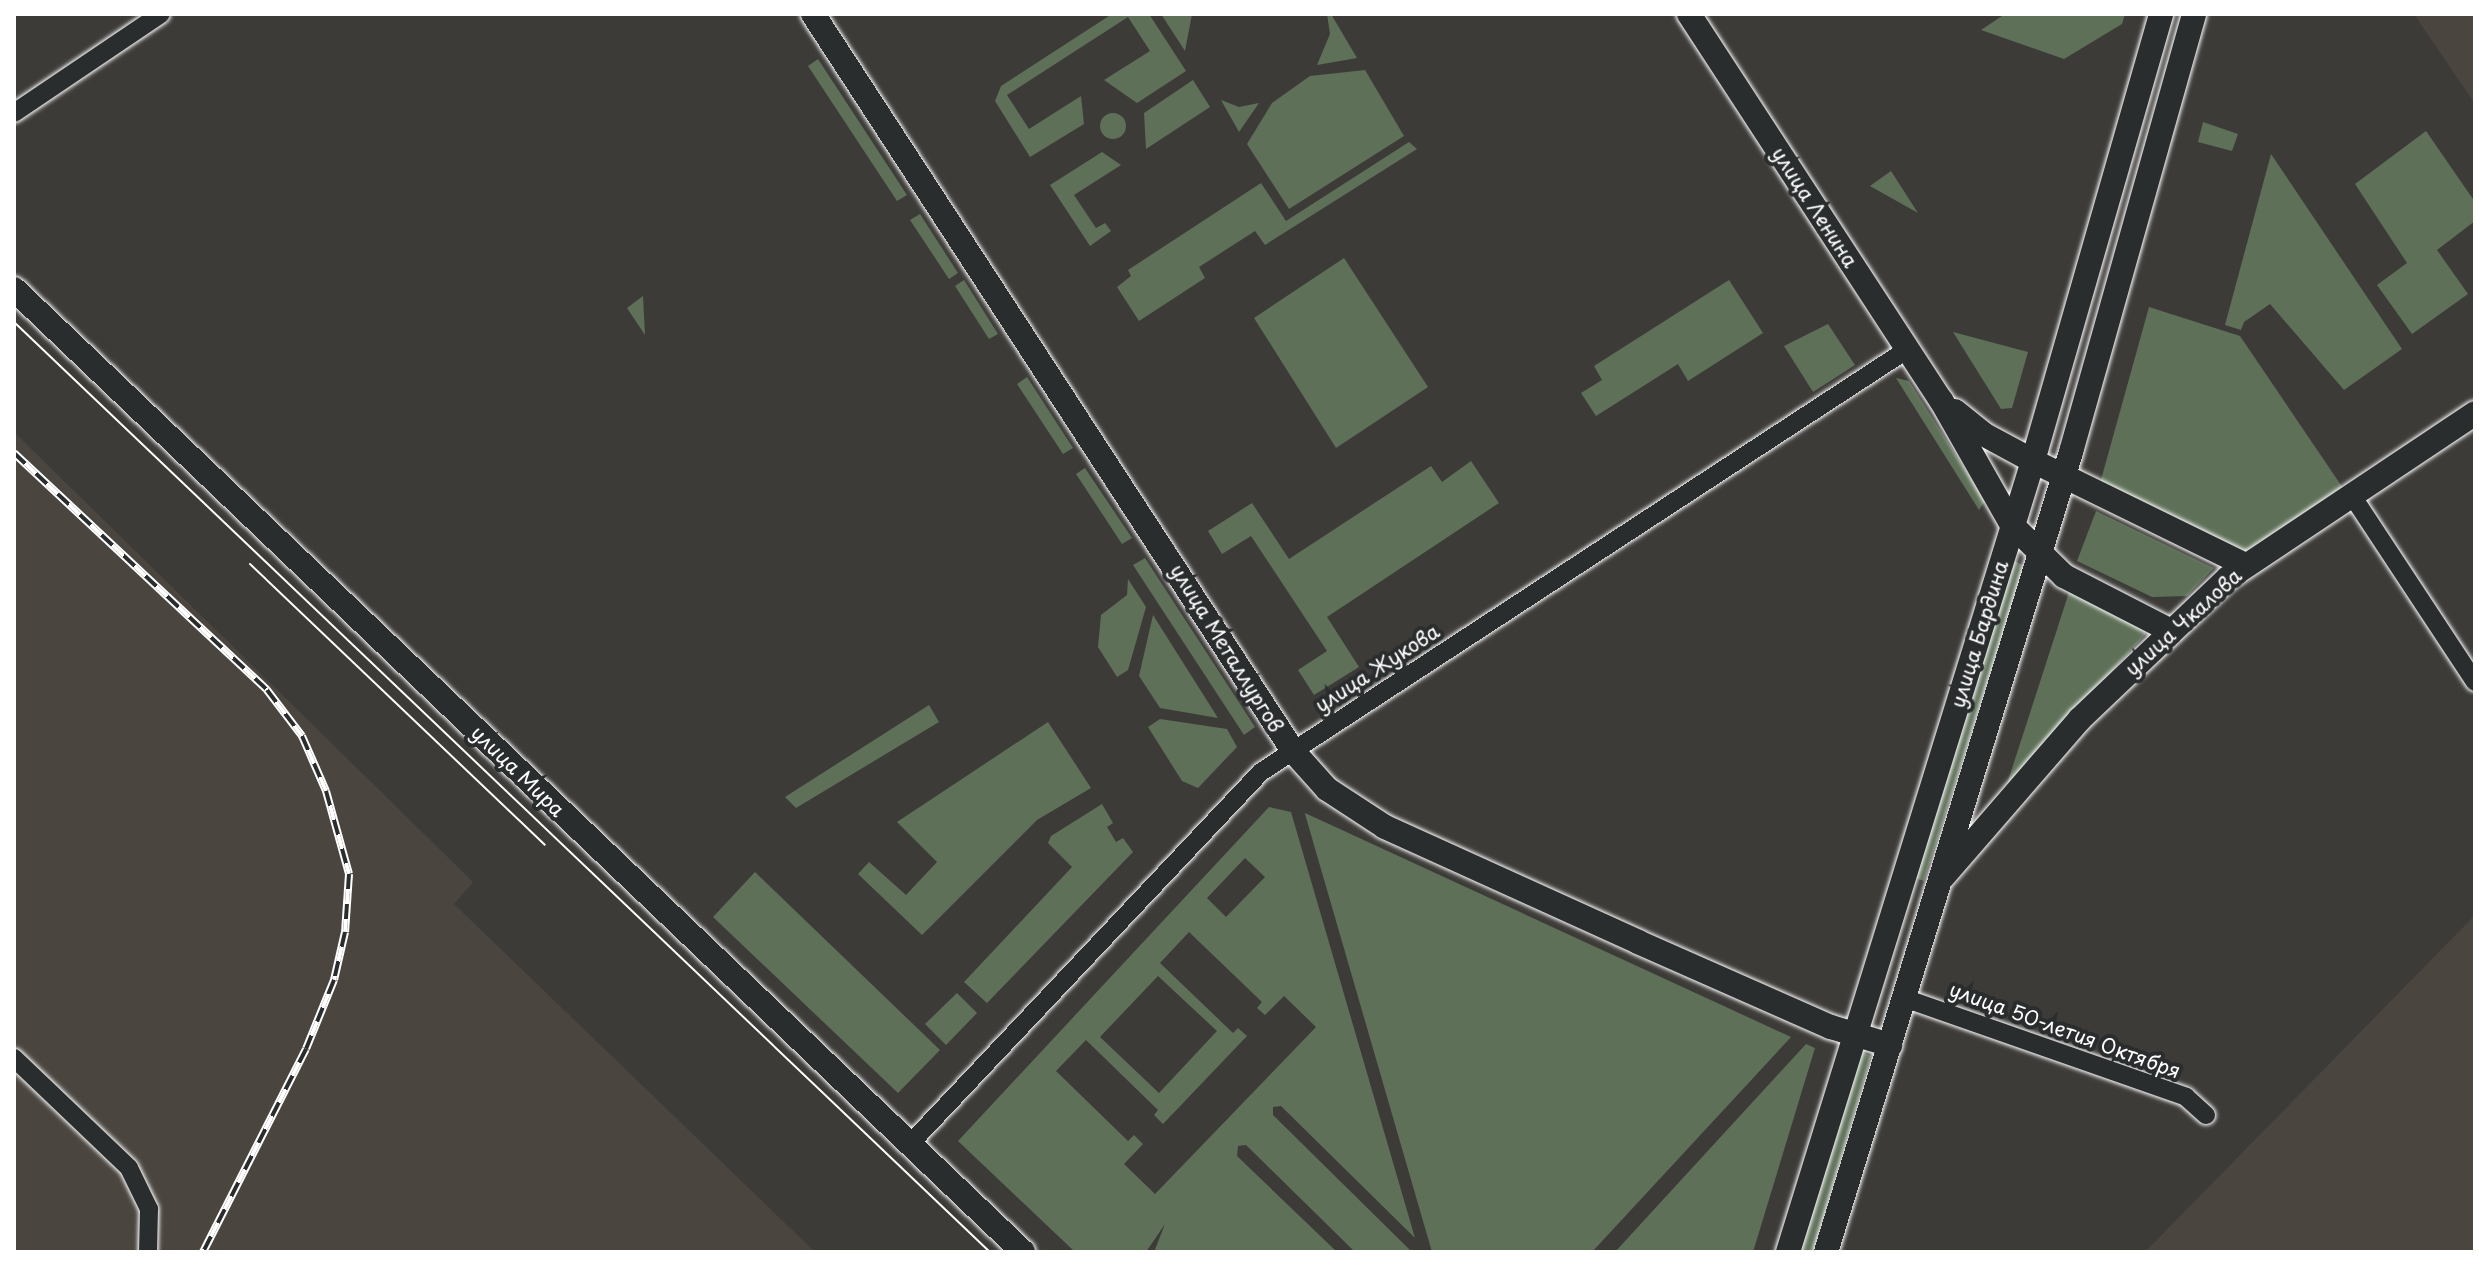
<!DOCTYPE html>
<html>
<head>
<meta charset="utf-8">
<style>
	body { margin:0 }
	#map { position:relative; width:2489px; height:1266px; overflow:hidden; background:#3d3b38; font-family:"Playpen Sans",sans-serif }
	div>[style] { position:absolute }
	.built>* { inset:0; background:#4a453f }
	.green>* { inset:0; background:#5e7058 }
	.round { border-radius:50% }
	.roads { filter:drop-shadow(0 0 2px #fff) drop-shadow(0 0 2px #fff) }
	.street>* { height:18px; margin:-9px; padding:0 9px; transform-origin:9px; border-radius:9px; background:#2a2d2e }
	.secondary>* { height:24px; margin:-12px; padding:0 12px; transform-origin:12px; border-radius:12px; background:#2a2d2e }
	.tram>* { height:2px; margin:-1px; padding:0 1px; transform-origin:1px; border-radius:1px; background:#fff }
	.rail>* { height:8px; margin-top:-4px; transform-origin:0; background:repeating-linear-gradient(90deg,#2a2d2e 0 15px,#fff 0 30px); box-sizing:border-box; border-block:2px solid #fff }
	span { translate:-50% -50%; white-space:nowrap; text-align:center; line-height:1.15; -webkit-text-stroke:8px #2a2d2e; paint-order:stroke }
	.street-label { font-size:20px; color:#fff }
	.frame { position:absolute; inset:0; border:16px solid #fff; pointer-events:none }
</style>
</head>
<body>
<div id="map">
	<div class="built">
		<div style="clip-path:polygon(2414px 14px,2475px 14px,2475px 104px)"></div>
		<div style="clip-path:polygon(14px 432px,473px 882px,454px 904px,815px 1252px,14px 1252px)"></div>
		<div style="clip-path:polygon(2475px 915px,2475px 1252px,2145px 1252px)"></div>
	</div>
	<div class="green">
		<div style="clip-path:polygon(1112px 14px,1149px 14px,1186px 71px,1137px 103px,1104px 80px,1150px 51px,1128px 17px,1007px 95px,1029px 129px,1081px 96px,1084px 124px,1030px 157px,995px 101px,1001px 86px)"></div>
		<div style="clip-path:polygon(1161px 14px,1192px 14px,1185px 51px)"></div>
		<div style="clip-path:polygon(1327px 14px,1331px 14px,1357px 58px,1317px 65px,1330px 34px)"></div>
		<div style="clip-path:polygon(2005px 14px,2125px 14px,2122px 24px,2064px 59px,1981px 30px)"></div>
		<div style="clip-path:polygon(818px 59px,907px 195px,897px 201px,808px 66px)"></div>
		<div style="clip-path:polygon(1365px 70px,1404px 136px,1289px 209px,1247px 144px,1272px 103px,1310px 76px)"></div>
		<div style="clip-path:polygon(1193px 80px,1210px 107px,1146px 149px,1144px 113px)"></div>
		<div style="clip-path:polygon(1221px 100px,1239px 107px,1259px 103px,1239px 132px)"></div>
		<div class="round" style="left:1100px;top:113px;width:26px;height:26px"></div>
		<div style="clip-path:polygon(2203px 122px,2238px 134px,2232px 151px,2198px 142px)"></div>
		<div style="clip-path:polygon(2426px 131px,2475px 202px,2475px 221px,2437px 250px,2468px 294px,2412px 334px,2377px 285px,2407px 263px,2355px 184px)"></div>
		<div style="clip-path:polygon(1409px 142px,1417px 149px,1265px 245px,1255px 231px,1199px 267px,1205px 278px,1139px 321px,1117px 287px,1131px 276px,1128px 270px,1261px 183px,1286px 221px)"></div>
		<div style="clip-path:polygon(1102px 152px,1121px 165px,1074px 195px,1096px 228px,1105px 223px,1111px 231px,1090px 246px,1050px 185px)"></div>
		<div style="clip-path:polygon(2271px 154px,2402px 349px,2344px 390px,2270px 304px,2244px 322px,2241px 330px,2225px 325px)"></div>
		<div style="clip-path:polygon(1891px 171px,1918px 213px,1870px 186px)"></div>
		<div style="clip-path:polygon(920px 214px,958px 273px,949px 279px,910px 220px)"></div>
		<div style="clip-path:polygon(1344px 258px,1428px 387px,1336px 448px,1254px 318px)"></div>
		<div style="clip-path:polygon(964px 280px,998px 334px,989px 339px,955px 286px)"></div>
		<div style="clip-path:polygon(1729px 280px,1763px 333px,1688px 381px,1678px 364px,1596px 416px,1581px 393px,1602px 380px,1594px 366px)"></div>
		<div style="clip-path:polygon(643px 296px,645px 335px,627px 308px)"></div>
		<div style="clip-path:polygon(2149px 307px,2240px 336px,2345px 491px,2245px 558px,2099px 487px)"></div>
		<div style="clip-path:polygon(1828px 324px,1855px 365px,1813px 392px,1784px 346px)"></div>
		<div style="clip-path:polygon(1953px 332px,2028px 352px,2012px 408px,2001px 409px)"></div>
		<div style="clip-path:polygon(1027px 377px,1073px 448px,1063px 454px,1017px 384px)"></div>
		<div style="clip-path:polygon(1896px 378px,1909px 381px,1985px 501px,1979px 510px)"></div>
		<div style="clip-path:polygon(1471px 461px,1499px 503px,1327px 617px,1359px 667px,1314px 695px,1298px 670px,1327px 651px,1251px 536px,1222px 554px,1208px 531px,1252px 503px,1289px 559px,1431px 466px,1442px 482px)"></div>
		<div style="clip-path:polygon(1085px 468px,1132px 538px,1122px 544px,1076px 474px)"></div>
		<div style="clip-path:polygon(2096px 511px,2214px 568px,2187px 596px,2152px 597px,2077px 561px)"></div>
		<div style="clip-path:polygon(1145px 558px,1255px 727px,1244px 735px,1133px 565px)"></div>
		<div style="clip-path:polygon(2011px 559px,2024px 566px,1924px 881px,1912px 877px)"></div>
		<div style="clip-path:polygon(1128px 579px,1146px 607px,1128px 670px,1117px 677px,1098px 647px,1101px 615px,1127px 595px)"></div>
		<div style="clip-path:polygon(2071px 586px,2137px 616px,2146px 634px,2007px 784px)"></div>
		<div style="clip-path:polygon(1153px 615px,1218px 718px,1160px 708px,1139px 676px)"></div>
		<div style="clip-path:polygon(929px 705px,939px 722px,796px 808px,785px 797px)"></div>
		<div style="clip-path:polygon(1160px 719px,1227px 729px,1237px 747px,1198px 788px,1182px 781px,1148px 727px)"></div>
		<div style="clip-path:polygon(1048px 722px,1091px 788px,1037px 820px,922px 935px,858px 874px,869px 862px,906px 895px,937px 862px,897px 822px)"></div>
		<div style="clip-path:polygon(1102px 804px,1113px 823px,1107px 827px,1116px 842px,1123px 838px,1133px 852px,987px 1003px,964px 982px,1072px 867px,1048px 843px,1051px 836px)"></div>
		<div style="clip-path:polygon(evenodd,1269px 807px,1291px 812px,1415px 1238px,1281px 1106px,1273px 1107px,1273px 1115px,1412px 1252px,1355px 1252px,1246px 1145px,1238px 1146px,1237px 1156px,1337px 1252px,1154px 1252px,1165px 1224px,1146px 1252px,1075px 1252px,958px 1141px,1269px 807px,1245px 858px,1265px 877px,1226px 917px,1207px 898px,1245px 858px,1269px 807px,1189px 932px,1262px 1002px,1257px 1008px,1265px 1015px,1284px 996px,1316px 1027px,1155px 1194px,1124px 1164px,1143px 1144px,1134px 1135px,1128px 1141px,1056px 1071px,1086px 1040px,1158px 1110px,1154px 1115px,1163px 1124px,1247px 1036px,1238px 1028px,1233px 1033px,1160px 963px,1189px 932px,1269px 807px,1158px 976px,1217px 1031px,1159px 1093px,1100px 1037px,1158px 976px)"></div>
		<div style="clip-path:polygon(1305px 814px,1305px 813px,1791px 1037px,1592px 1252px,1432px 1252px)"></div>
		<div style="clip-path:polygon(755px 872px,940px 1050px,898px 1093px,713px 917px)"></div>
		<div style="clip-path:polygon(957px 993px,977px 1013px,946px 1045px,925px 1024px)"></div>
		<div style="clip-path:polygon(1806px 1044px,1815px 1048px,1753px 1252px,1615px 1252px)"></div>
		<div style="clip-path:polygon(1858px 1051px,1871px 1056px,1813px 1252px,1798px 1252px)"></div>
	</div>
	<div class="roads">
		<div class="street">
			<div style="left:14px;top:113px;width:177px;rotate:-34deg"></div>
			<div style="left:2351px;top:494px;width:225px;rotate:56.6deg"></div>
			<div style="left:1904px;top:998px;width:299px;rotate:19.3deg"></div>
			<div style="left:2186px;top:1097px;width:27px;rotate:42deg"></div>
			<div style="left:14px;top:1058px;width:159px;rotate:43.7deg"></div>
			<div style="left:129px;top:1168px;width:46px;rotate:64deg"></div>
			<div style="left:149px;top:1209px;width:43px;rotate:91.3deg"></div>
			<div style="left:909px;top:1145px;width:513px;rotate:-46.66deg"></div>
			<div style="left:1261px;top:772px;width:773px;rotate:-33.18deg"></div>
		</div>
		<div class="secondary">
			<div style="left:813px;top:14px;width:880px;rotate:56.92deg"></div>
			<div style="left:1293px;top:751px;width:51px;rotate:48.2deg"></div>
			<div style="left:1327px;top:789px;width:69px;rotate:33.2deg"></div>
			<div style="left:1385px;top:827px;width:278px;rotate:24.4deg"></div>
			<div style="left:1638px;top:942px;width:211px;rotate:23.8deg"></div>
			<div style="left:1831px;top:1027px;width:62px;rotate:17deg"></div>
			<div style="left:1689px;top:14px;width:461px;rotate:56.9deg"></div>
			<div style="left:1941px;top:400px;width:144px;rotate:60.4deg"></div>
			<div style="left:2012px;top:525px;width:73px;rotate:44.4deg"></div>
			<div style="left:2064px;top:576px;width:118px;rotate:27.2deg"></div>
			<div style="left:14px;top:289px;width:1395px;rotate:43.66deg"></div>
			<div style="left:1955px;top:411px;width:38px;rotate:39deg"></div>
			<div style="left:1985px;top:435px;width:55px;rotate:28.4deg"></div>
			<div style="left:2033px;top:461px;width:236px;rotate:26.1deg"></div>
			<div style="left:1943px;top:877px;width:209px;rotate:-49.1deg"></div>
			<div style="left:2080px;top:719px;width:204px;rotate:-43.6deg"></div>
			<div style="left:2228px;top:578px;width:297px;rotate:-33.7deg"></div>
			<div style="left:1788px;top:1252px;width:828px;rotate:-72.79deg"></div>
			<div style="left:2033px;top:461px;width:465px;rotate:-74deg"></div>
			<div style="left:1826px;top:1252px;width:837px;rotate:-72.97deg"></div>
			<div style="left:2071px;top:452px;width:455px;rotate:-74.3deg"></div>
		</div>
	</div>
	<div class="tram">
		<div style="left:14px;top:322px;width:1348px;rotate:43.62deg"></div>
		<div style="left:250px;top:564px;width:407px;rotate:43.6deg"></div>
	</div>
	<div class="rail">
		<div style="left:14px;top:453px;width:347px;rotate:43.1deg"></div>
		<div style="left:267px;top:690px;width:58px;rotate:52.7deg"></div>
		<div style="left:302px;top:736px;width:60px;rotate:66.4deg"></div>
		<div style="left:326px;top:791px;width:86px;rotate:74.5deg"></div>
		<div style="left:349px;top:874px;width:58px;rotate:93.9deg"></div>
		<div style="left:345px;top:932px;width:49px;rotate:102.9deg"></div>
		<div style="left:334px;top:980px;width:74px;rotate:112.1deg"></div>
		<div style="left:306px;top:1049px;width:228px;rotate:116.9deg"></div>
	</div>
	<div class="street-label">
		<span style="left:1815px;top:207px;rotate:57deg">улица Ленина</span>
		<span style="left:2183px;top:622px;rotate:-42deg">улица Чкалова</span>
		<span style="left:1979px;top:634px;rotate:-73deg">улица Бардина</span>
		<span style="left:1227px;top:648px;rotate:58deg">улица Металлургов</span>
		<span style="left:1377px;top:668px;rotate:-33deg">улица Жукова</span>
		<span style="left:518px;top:771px;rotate:44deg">улица Мира</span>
		<span style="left:2065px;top:1030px;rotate:20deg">улица 50-летия Октября</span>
	</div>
	<div class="frame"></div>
</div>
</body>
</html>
